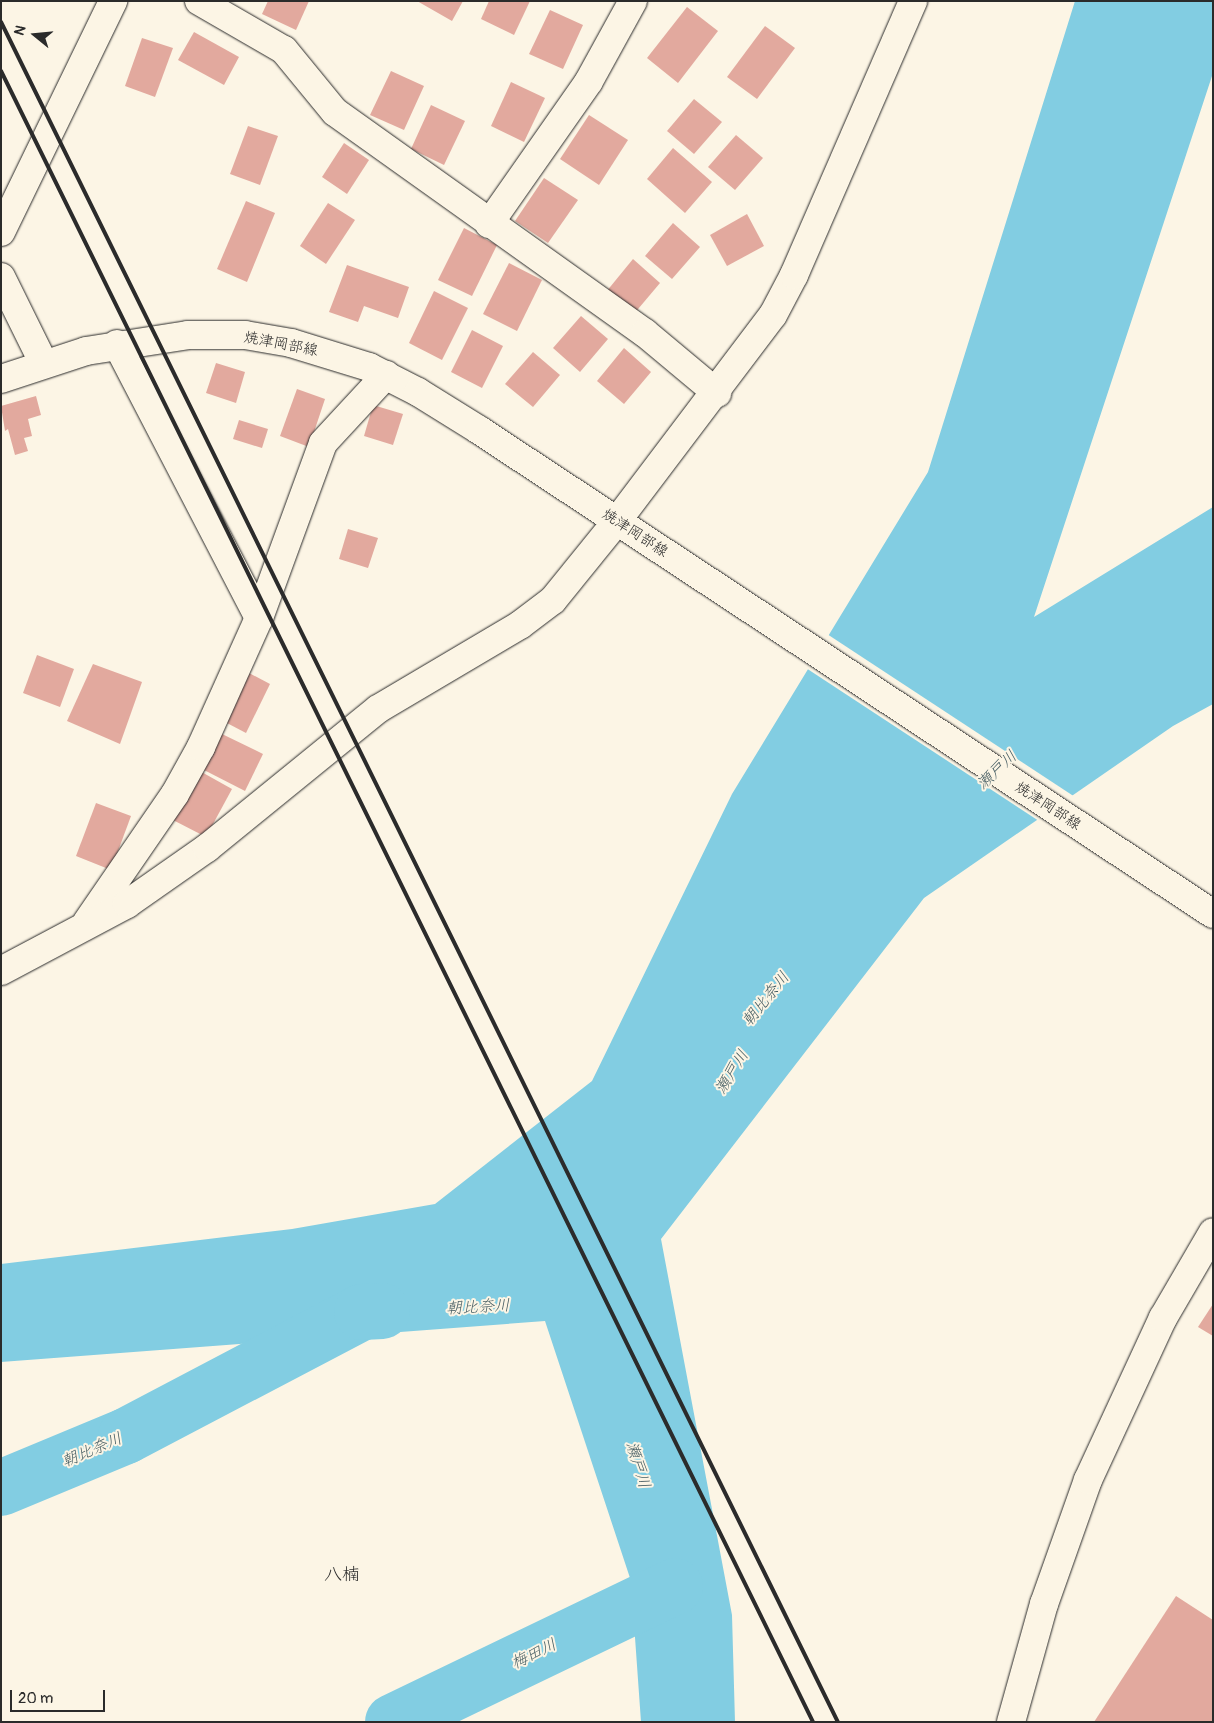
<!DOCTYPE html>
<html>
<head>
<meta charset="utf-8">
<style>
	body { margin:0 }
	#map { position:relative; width:1214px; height:1723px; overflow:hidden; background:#fcf5e5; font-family:Pangolin,"Klee One",sans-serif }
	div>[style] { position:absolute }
	.water>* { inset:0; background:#82cde2 }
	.pier>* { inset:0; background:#fcf5e5 }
	.river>* { height:56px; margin:-28px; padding:0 28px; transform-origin:28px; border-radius:28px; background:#82cde2 }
	.building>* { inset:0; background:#e2a99e }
	.roads { filter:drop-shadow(0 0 1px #2b2b2b) drop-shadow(0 0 1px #2b2b2b) }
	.minor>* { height:28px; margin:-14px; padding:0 14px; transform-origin:14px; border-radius:14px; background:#fcf5e5 }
	.major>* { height:28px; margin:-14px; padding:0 14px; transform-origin:14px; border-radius:14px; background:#fcf5e5 }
	.rail>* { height:4px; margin:-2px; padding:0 2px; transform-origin:2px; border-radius:2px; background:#2b2b2b }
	span { translate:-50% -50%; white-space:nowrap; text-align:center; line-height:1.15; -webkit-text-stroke:4px #fcf5e5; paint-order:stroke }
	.street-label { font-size:15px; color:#2b2b2b }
	.water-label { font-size:16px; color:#455c62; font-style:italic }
	.quarter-label { font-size:18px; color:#2b2b2b }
	.frame { position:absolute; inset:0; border:2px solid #2b2b2b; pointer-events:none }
	.north { position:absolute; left:10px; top:10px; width:50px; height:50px; -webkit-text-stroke:4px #fcf5e5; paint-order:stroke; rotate:287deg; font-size:14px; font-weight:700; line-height:20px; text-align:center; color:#2b2b2b }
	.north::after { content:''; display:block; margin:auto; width:18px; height:22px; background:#2b2b2b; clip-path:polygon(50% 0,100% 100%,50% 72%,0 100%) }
	.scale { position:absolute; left:10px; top:1690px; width:95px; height:22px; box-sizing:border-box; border:2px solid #2b2b2b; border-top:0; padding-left:6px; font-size:15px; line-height:18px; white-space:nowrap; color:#2b2b2b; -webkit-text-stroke:4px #fcf5e5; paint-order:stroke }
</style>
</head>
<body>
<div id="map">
	<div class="water">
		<div style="clip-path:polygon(1075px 1px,1213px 1px,1213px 73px,1034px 617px,1213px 507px,1213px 704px,1173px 726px,924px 898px,661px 1239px,732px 1615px,735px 1722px,641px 1722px,631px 1581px,545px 1321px,1px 1362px,1px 1264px,292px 1229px,435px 1204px,592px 1081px,732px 794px,928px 472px)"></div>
	</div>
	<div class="pier">
		<div style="clip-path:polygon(827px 634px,1075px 797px,1039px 821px,806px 668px)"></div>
	</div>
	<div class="river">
		<div style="left:1px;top:1488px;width:135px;rotate:-22.6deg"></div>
		<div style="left:126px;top:1436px;width:267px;rotate:-27.7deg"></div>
		<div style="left:362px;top:1312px;width:20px;rotate:-3deg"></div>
		<div style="left:393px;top:1722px;width:313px;rotate:-25.7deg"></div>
	</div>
	<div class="building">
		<div style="clip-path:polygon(268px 1px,309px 1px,296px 30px,262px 14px)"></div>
		<div style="clip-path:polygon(417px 1px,463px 1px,452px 21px)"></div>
		<div style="clip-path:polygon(489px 1px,530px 1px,514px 35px,481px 19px)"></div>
		<div style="clip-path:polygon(687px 7px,718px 31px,678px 83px,647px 58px)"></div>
		<div style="clip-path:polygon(550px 10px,583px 25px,563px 69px,529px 54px)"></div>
		<div style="clip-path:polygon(765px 26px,795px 48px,757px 99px,727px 77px)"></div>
		<div style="clip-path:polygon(194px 32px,239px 57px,224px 85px,178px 60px)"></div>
		<div style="clip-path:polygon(142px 38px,173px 48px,155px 97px,125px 86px)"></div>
		<div style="clip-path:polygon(391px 71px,424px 86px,404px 130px,370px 115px)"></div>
		<div style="clip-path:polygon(511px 82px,545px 98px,524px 142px,491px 126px)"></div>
		<div style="clip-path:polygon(694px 99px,722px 122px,694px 154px,667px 131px)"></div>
		<div style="clip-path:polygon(431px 105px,465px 121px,444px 165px,411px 149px)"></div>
		<div style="clip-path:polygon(589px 115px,628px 140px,599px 185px,560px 159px)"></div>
		<div style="clip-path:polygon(248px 126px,278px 136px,260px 185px,230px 174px)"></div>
		<div style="clip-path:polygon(736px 135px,763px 158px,735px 190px,708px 167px)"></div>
		<div style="clip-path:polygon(344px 143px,369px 160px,347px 194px,322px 177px)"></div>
		<div style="clip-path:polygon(673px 148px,712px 182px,685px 213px,647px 179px)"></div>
		<div style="clip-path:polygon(544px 178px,578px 200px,548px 243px,515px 221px)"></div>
		<div style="clip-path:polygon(246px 201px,275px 213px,247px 282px,217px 269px)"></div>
		<div style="clip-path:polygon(328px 203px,355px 220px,326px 264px,300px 246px)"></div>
		<div style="clip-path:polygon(747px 214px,764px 246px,727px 266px,710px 235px)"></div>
		<div style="clip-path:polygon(673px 223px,700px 247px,672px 279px,645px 256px)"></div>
		<div style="clip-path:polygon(464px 228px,497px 245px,472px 296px,438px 280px)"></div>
		<div style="clip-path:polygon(633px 259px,660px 283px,633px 315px,606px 292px)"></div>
		<div style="clip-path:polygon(509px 263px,542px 280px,517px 331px,483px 314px)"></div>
		<div style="clip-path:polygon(347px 265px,409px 287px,398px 318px,364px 306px,358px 322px,329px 312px)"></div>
		<div style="clip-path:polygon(434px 291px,468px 308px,442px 360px,409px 343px)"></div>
		<div style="clip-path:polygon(581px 316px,608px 339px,580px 372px,553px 348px)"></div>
		<div style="clip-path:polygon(472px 330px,503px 346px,482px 388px,451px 372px)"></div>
		<div style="clip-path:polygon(624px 348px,651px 372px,624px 404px,597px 381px)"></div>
		<div style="clip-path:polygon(533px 352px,560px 375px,533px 407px,505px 384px)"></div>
		<div style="clip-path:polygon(216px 363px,245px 372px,236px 403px,206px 393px)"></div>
		<div style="clip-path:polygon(297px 389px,325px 399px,309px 447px,280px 436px)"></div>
		<div style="clip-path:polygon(36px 396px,41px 415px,28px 419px,32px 436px,24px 438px,28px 451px,15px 455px,8px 429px,5px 431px,1px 406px)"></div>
		<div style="clip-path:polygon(373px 405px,403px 414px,393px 445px,364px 436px)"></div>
		<div style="clip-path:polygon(239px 420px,268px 429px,262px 448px,233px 439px)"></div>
		<div style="clip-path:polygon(348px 529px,378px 538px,368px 568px,339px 559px)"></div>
		<div style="clip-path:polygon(37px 655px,74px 669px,60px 707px,23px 693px)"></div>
		<div style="clip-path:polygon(93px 664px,142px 682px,120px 744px,67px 721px)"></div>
		<div style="clip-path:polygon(249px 673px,270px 684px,246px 733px,225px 722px)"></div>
		<div style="clip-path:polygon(222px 734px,263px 754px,245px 791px,204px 770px)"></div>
		<div style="clip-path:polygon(198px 770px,232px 789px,206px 837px,171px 819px)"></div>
		<div style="clip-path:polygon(96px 803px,131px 816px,111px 870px,76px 856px)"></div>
		<div style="clip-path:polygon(1213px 1304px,1213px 1336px,1198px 1327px)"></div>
		<div style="clip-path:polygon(1176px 1596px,1213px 1620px,1213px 1722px,1094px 1722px)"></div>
	</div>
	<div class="roads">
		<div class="minor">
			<div style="left:199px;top:1px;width:98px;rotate:30deg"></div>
			<div style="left:284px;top:50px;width:80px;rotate:50.6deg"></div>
			<div style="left:335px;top:112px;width:381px;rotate:35.5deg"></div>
			<div style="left:645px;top:333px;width:94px;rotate:39.8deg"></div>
			<div style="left:489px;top:224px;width:174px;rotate:-55deg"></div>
			<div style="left:589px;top:81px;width:91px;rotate:-61.2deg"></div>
			<div style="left:1px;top:232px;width:257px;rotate:-64.1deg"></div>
			<div style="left:1px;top:277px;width:97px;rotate:63.7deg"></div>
			<div style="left:117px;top:344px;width:309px;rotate:62.6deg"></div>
			<div style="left:259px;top:618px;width:186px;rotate:-69.9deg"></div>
			<div style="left:323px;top:443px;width:93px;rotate:-47.2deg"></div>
			<div style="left:87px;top:922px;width:155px;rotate:-55.5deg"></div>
			<div style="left:175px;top:794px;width:54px;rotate:-61deg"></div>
			<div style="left:201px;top:747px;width:141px;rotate:-65.8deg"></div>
			<div style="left:1px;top:971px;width:143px;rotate:-28deg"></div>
			<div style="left:127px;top:904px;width:98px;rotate:-35deg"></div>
			<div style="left:207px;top:848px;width:220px;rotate:-39.1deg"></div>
			<div style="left:378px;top:709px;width:165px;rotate:-30.6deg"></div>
			<div style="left:520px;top:625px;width:41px;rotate:-37.1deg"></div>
			<div style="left:553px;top:600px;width:102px;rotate:-51deg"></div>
			<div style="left:617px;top:521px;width:258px;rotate:-52.9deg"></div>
			<div style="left:773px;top:315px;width:45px;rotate:-62.3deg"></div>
			<div style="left:794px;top:275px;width:299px;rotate:-66.5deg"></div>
			<div style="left:1011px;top:1722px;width:123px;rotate:-74.4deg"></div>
			<div style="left:1044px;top:1604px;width:132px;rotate:-70.5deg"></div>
			<div style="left:1088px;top:1480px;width:179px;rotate:-65.2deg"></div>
			<div style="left:1163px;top:1318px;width:99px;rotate:-59.8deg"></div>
		</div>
		<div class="major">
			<div style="left:1px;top:379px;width:89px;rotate:-18.2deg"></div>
			<div style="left:86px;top:351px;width:103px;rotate:-8.9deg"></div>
			<div style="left:188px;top:335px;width:57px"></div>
			<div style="left:245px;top:335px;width:47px;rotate:9.9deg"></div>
			<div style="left:291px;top:343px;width:82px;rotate:17.1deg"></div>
			<div style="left:369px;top:367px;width:55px;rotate:27deg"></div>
			<div style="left:418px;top:392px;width:72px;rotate:31.9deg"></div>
			<div style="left:479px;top:430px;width:879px;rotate:33.4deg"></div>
		</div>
	</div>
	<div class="rail">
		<div style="left:1px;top:22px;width:1895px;rotate:63.79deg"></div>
		<div style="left:1px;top:71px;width:1840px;rotate:63.81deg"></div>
	</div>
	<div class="street-label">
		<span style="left:281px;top:344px;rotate:11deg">焼津岡部線</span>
		<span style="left:635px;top:533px;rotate:33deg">焼津岡部線</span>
		<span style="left:1048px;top:806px;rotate:33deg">焼津岡部線</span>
	</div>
	<div class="water-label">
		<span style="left:997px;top:770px;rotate:-43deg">瀬戸川</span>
		<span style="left:766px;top:999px;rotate:-51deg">朝比奈川</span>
		<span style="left:732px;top:1072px;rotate:-58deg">瀬戸川</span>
		<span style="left:478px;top:1307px;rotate:-3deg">朝比奈川</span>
		<span style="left:92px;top:1450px;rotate:-23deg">朝比奈川</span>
		<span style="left:638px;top:1465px;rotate:73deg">瀬戸川</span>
		<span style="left:534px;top:1654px;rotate:-26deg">梅田川</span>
	</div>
	<div class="quarter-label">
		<span style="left:342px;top:1575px">八楠</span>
	</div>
	<div class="frame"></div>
	<div class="north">N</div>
	<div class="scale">20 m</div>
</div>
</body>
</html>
